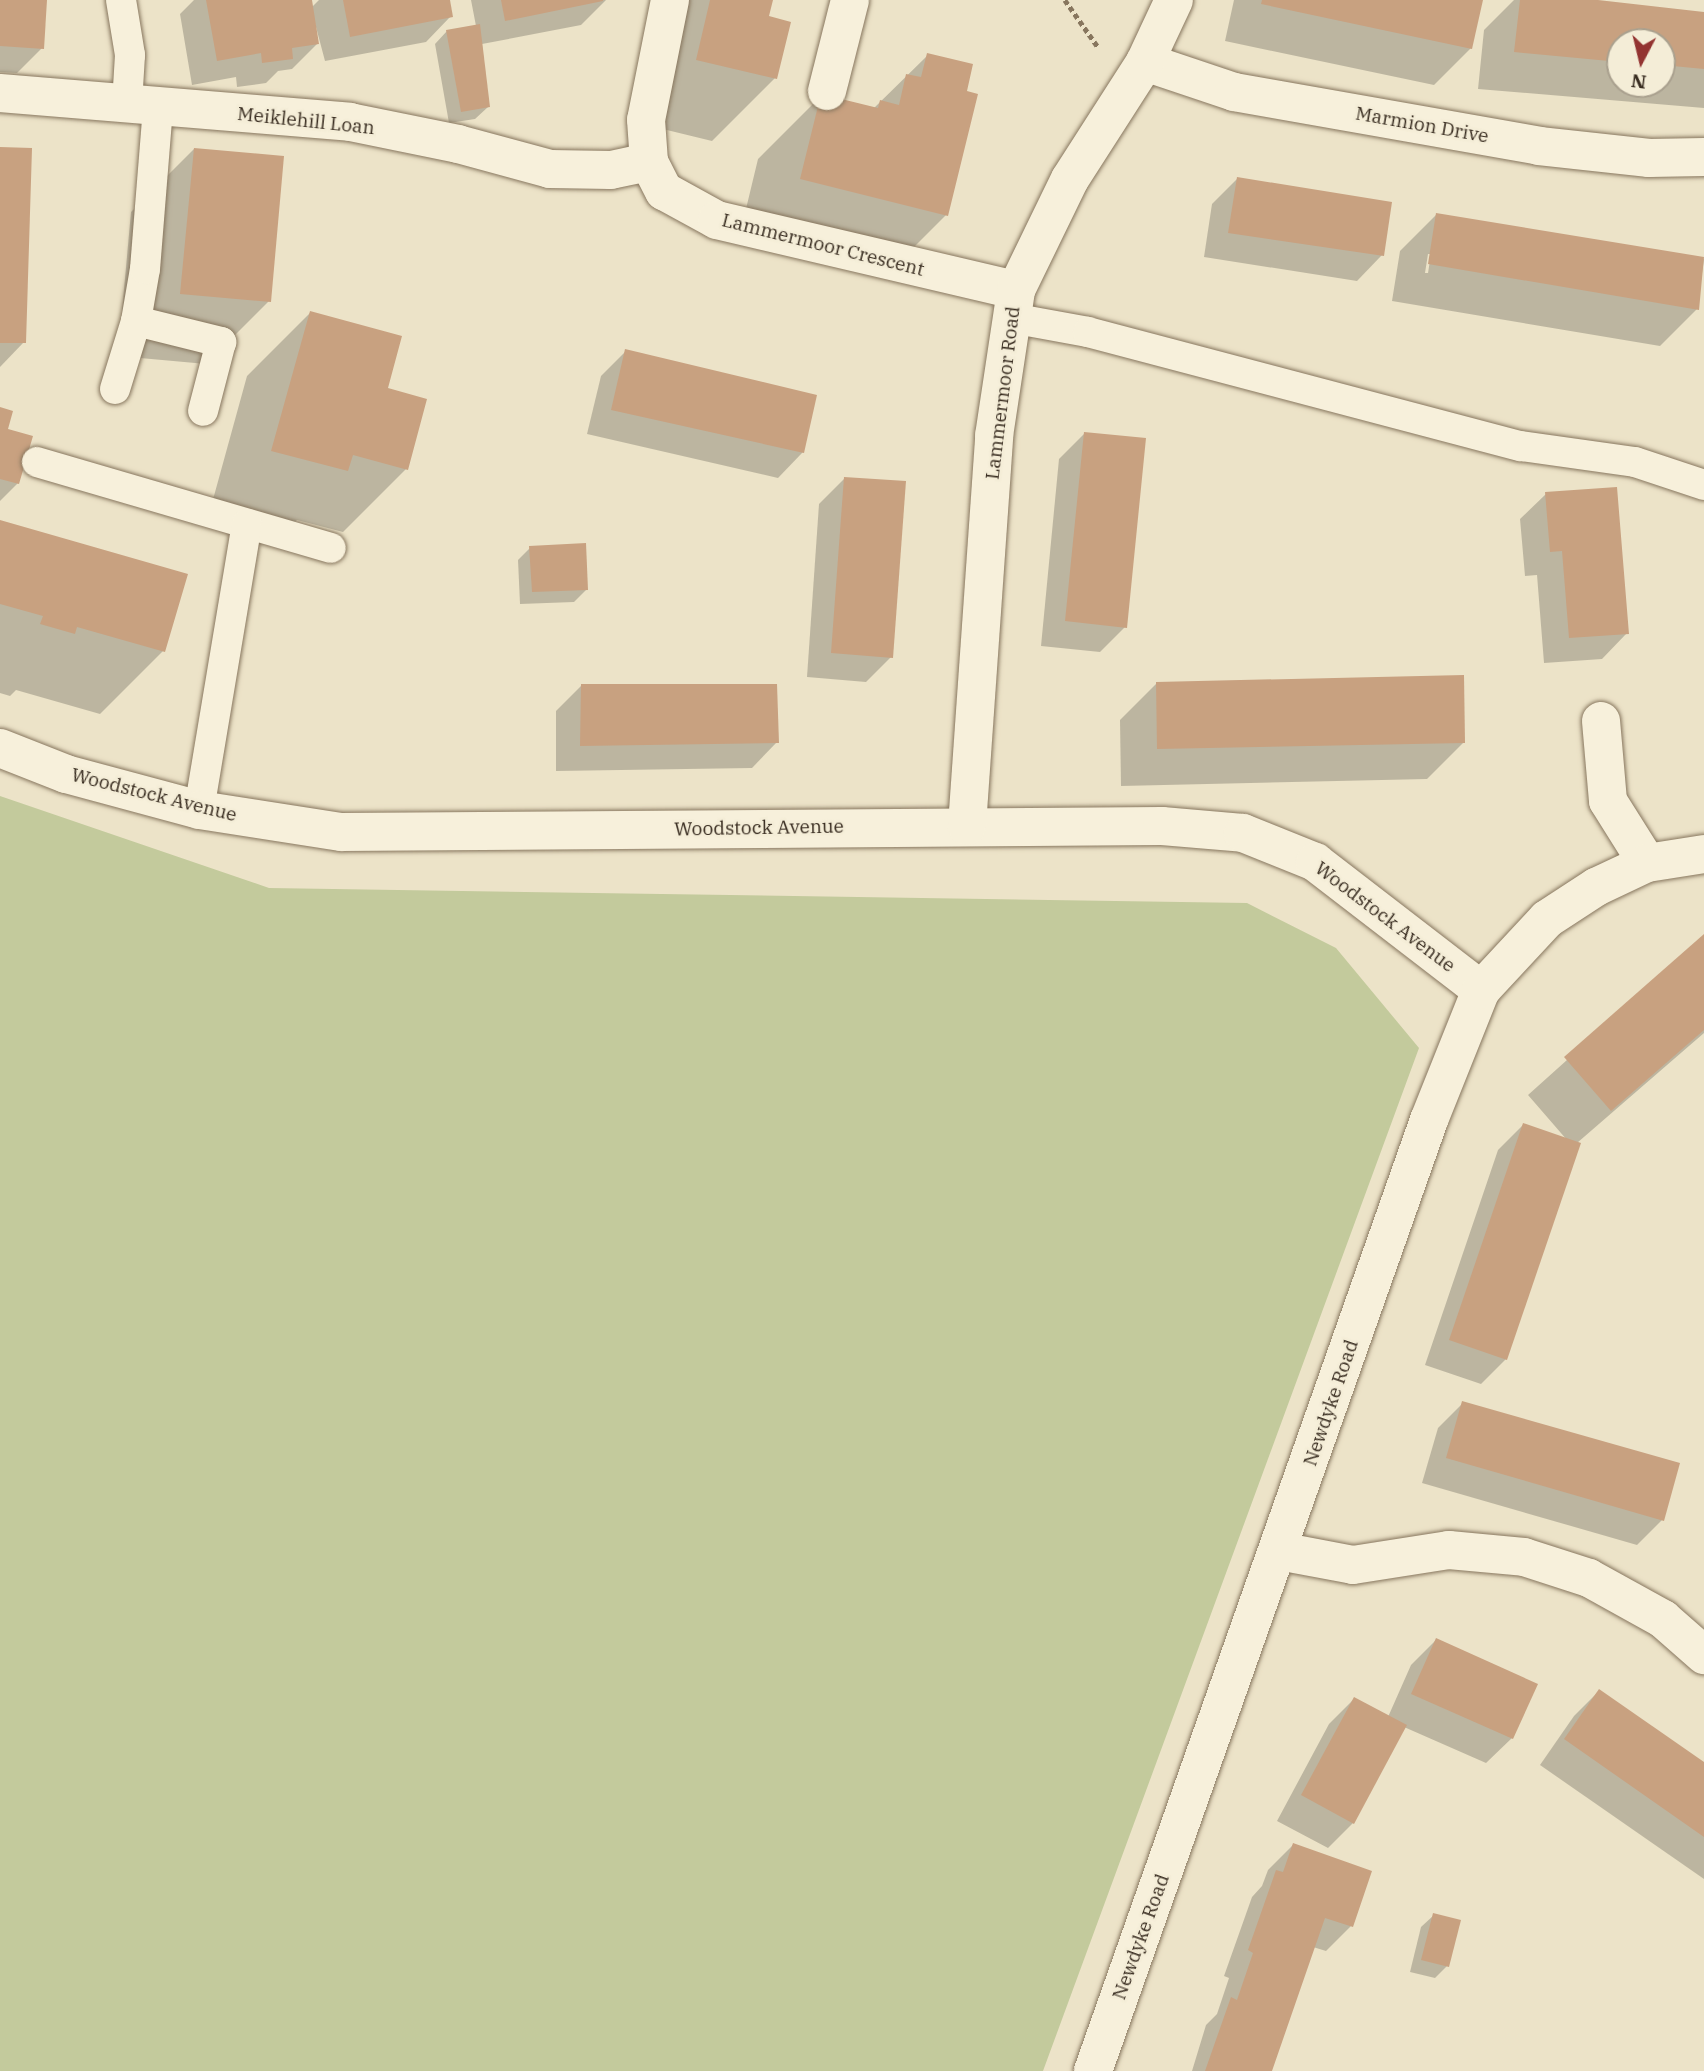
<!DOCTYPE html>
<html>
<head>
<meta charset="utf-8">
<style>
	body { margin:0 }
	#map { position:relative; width:1704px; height:2071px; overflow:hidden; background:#ece3c8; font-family:"IBM Plex Serif",serif }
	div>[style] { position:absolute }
	.green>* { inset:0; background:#c3ca9c }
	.shadow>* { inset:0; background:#0003 }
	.building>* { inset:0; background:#c8a180 }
	.path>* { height:4.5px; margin-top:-2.25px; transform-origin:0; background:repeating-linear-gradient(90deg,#87765e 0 5px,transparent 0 8.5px) }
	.roads { filter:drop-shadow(0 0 2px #87765e) drop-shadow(0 0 2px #87765e) }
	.lane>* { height:30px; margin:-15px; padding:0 15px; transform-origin:15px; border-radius:15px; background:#f7f0db }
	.street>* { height:38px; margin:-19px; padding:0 19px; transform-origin:19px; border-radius:19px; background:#f7f0db }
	span { translate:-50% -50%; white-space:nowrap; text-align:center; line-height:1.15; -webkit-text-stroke:5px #f4edd7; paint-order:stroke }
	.street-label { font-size:19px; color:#392d21 }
	.north { position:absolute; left:1606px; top:28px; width:70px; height:70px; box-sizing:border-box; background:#f4edd7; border:2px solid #a9a08e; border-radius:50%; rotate:187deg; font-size:19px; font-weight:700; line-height:28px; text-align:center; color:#392d21 }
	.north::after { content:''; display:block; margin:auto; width:24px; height:32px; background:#933431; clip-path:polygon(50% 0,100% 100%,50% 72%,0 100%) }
</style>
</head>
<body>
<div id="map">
	<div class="green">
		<div style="clip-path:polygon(0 796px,269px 888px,1247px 903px,1336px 948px,1419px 1048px,1043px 2071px,0 2071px)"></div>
	</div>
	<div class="shadow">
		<div style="clip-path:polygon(0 0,46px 0,42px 48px,17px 73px,0 72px)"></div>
		<div style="clip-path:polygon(194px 0,310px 0,311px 8px,319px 0,448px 0,451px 16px,426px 42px,325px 61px,312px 12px,317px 44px,292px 69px,278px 71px,266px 83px,237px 87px,236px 77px,192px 85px,180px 14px)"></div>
		<div style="clip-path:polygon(471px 0,606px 0,581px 25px,482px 44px,488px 107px,475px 119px,449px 123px,435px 44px,447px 31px,476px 26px)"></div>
		<div style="clip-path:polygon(686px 0,771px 0,766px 18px,775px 78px,712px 141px,634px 122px)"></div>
		<div style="clip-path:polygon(1234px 0,1481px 0,1471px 48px,1434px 85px,1225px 41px)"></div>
		<div style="clip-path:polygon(evenodd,1514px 0,1582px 0,1704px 14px,1704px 108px,1478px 89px,1484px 30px,1514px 0,1620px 42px,1662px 42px,1662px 84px,1620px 84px,1620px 42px)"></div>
		<div style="clip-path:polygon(928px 55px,946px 215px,883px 278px,738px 242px,758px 159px,821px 96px,873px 109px)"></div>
		<div style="clip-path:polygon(0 148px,24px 342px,0 367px)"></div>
		<div style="clip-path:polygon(194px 149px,269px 301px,206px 364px,118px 356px,131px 212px)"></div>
		<div style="clip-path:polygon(1237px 179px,1382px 255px,1357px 281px,1204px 257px,1212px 204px)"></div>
		<div style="clip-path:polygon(evenodd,1437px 214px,1704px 259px,1697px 309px,1660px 346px,1392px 301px,1400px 251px,1437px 214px,1428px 254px,1431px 254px,1428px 273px,1425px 273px,1428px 254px)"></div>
		<div style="clip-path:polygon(310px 313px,386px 389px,406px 469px,343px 532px,297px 520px,283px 533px,209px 514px,247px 376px)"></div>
		<div style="clip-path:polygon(626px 351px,803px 452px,778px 478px,587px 434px,601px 376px)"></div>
		<div style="clip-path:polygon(0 409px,18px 483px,0 501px)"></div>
		<div style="clip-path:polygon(1084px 434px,1125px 627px,1100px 652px,1041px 646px,1059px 459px)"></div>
		<div style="clip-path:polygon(844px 479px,891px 657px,866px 682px,807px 677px,819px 504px)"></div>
		<div style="clip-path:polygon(1546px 494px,1627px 633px,1602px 659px,1544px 663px,1537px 575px,1525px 576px,1520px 519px)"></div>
		<div style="clip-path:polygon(0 522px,163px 651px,100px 714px,16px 690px,10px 696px,0 693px)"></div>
		<div style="clip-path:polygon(530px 548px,587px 589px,574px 602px,520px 604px,518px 560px)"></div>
		<div style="clip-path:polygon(1157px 683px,1464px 742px,1427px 779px,1121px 786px,1120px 720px)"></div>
		<div style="clip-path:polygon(581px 686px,777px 742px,752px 768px,556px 771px,556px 711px)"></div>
		<div style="clip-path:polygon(1704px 937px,1704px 1033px,1577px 1143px,1506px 1359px,1481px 1384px,1425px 1365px,1498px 1150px,1523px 1125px,1567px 1140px,1528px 1095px)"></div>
		<div style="clip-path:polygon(1463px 1403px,1662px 1520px,1637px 1545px,1422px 1483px,1438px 1428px)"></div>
		<div style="clip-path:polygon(1436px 1640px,1512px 1738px,1486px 1763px,1404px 1727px,1353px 1823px,1328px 1848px,1277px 1821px,1329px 1724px,1354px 1699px,1388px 1717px,1411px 1665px)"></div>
		<div style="clip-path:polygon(1599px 1691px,1704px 1764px,1704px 1879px,1540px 1765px,1574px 1716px)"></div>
		<div style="clip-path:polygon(1293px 1845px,1351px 1926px,1326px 1951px,1313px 1947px,1270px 2071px,1192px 2071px,1206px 2025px,1217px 2014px,1229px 1978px,1224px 1976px,1252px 1897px,1262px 1886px,1268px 1870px)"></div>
		<div style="clip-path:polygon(1434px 1915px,1447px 1966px,1435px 1978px,1410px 1972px,1421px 1927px)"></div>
	</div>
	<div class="building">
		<div style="clip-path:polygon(0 0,47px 0,44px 49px,0 46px)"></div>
		<div style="clip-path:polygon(206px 0,312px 0,319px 44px,292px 48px,293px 59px,262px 63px,261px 53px,217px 61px)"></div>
		<div style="clip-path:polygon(343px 0,450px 0,453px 17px,350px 37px)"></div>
		<div style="clip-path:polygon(501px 0,603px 0,603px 1px,505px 21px)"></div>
		<div style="clip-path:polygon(710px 0,773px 0,769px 16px,791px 22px,777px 79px,696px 60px)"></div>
		<div style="clip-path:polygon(1262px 0,1483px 0,1472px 49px,1261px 4px)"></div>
		<div style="clip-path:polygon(1520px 0,1598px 0,1704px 12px,1704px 69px,1662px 65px,1662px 42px,1620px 42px,1620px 62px,1514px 52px)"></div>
		<div style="clip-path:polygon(480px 24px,490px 107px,461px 112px,446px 30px)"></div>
		<div style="clip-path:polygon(927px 53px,973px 64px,967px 91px,978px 94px,948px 216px,800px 179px,821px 94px,878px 108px,880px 100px,899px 105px,906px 74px,921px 77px)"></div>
		<div style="clip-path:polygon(0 147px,32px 148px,26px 343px,0 343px)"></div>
		<div style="clip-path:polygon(194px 148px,284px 156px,271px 302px,180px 294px)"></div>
		<div style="clip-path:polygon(1237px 177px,1392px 202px,1384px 256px,1228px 233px)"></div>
		<div style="clip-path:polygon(1436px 213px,1704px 257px,1699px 310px,1428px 264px)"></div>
		<div style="clip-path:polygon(310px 311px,402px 336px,388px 388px,427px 399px,408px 470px,353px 455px,348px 471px,271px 451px)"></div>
		<div style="clip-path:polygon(625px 349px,817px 395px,804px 453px,611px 410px)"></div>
		<div style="clip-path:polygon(0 407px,13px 411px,8px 429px,33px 436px,19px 484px,0 479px)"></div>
		<div style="clip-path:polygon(1084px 432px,1146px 438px,1127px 628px,1065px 621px)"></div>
		<div style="clip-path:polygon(844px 477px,906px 481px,893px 658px,831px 653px)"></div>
		<div style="clip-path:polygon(1617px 487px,1629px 634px,1569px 638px,1562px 551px,1550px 552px,1545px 492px)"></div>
		<div style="clip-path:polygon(0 520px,188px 574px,165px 652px,77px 627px,75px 634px,40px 624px,43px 616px,0 604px)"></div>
		<div style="clip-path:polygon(586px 543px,588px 590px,532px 592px,529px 546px)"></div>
		<div style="clip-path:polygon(1464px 675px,1465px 743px,1157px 749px,1156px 682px)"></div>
		<div style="clip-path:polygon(581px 684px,777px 684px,779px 743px,580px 746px)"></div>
		<div style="clip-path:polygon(1704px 934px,1704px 1030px,1611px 1111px,1564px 1057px)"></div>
		<div style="clip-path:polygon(1523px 1123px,1581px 1143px,1507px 1360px,1449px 1340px)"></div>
		<div style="clip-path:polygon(1462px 1401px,1680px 1463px,1664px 1521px,1446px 1458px)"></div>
		<div style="clip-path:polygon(1436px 1638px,1538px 1684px,1513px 1739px,1411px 1694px)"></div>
		<div style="clip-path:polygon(1599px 1689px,1704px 1762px,1704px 1837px,1564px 1739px)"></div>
		<div style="clip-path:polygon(1354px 1697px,1407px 1725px,1354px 1824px,1301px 1795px)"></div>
		<div style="clip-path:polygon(1293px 1843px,1372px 1871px,1353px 1927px,1325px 1918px,1272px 2071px,1205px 2071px,1231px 1997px,1237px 2000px,1253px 1953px,1248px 1950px,1276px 1870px,1283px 1872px)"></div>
		<div style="clip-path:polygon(1433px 1913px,1461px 1920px,1449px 1967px,1421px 1960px)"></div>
	</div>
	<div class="path">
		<div style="left:1065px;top:0;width:57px;rotate:54.9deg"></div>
	</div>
	<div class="roads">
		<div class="lane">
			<div style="left:121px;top:0;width:56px;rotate:80.7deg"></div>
			<div style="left:130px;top:55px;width:49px;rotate:93.5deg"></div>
			<div style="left:1011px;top:318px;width:78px;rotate:10.3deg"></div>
			<div style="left:1088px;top:332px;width:448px;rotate:14.8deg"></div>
			<div style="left:1521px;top:446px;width:115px;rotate:8deg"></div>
			<div style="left:1635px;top:462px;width:73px;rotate:18.4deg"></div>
			<div style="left:136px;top:321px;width:88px;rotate:13.9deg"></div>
			<div style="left:221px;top:342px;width:71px;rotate:104.6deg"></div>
			<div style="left:115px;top:389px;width:71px;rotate:-72.8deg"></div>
			<div style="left:136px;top:321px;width:53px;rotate:-80.2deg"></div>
			<div style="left:145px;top:269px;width:163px;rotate:-85.4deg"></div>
			<div style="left:37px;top:462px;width:306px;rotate:16.3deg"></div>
			<div style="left:199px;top:810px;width:290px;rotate:-80.5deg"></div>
		</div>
		<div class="street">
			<div style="left:670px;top:0;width:122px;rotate:101.3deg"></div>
			<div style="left:646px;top:120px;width:42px;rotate:85.9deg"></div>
			<div style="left:649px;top:162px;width:33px;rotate:63deg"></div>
			<div style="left:664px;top:191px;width:60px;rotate:28.7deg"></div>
			<div style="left:717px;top:220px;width:307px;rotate:13.2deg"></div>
			<div style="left:1145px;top:62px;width:94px;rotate:18.6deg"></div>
			<div style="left:1234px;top:92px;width:310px;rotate:10deg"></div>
			<div style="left:1539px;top:146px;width:111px;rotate:6.2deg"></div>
			<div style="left:1649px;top:158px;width:55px;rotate:-1deg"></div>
			<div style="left:827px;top:91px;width:94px;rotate:-75.8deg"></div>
			<div style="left:0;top:93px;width:351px;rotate:4.7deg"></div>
			<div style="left:350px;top:122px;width:110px;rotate:11.5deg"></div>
			<div style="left:458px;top:144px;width:95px;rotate:15.2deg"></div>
			<div style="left:550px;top:169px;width:61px;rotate:0.9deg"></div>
			<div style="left:611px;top:170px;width:39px;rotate:-12deg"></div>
			<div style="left:1601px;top:721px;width:80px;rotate:85deg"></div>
			<div style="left:1608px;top:801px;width:73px;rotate:57.8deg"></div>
			<div style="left:0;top:748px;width:71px;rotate:21.5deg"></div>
			<div style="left:66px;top:774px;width:138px;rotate:15.1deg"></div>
			<div style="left:199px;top:810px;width:144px;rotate:8.8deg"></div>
			<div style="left:341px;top:832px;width:821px;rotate:-0.42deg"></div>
			<div style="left:1162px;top:826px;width:81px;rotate:4.9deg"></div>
			<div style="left:1243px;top:833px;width:78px;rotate:21.9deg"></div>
			<div style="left:1315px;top:862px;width:210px;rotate:37.6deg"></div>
			<div style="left:967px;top:826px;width:391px;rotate:-86deg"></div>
			<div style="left:994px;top:436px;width:148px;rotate:-81.4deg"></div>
			<div style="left:1016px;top:290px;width:123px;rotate:-64.1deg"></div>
			<div style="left:1070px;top:179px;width:139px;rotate:-57.3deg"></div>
			<div style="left:1145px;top:62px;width:68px;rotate:-64.9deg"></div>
			<div style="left:1279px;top:1551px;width:75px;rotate:10.7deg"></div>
			<div style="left:1353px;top:1565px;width:97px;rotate:-8.9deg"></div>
			<div style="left:1449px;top:1550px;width:75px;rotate:5.3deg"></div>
			<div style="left:1524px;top:1557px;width:68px;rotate:17.9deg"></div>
			<div style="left:1589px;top:1578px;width:85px;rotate:29deg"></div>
			<div style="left:1663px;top:1619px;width:55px;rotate:41.3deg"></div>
			<div style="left:1093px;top:2071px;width:1009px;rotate:-70.54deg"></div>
			<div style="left:1429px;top:1120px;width:140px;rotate:-68.2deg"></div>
			<div style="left:1481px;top:990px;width:97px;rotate:-47.1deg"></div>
			<div style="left:1547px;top:919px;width:59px;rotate:-33.1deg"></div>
			<div style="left:1596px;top:887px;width:56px;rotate:-25.2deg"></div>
			<div style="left:1647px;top:863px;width:58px;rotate:-9deg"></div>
		</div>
	</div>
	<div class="street-label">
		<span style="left:306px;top:121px;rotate:6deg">Meiklehill Loan</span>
		<span style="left:1422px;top:125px;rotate:10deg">Marmion Drive</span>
		<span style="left:823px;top:245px;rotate:14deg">Lammermoor Crescent</span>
		<span style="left:1003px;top:393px;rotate:-83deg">Lammermoor Road</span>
		<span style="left:154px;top:795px;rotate:14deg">Woodstock Avenue</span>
		<span style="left:759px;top:828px;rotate:-1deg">Woodstock Avenue</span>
		<span style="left:1385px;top:917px;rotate:37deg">Woodstock Avenue</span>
		<span style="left:1331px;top:1403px;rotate:-71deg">Newdyke Road</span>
		<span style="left:1141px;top:1937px;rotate:-70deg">Newdyke Road</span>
	</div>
	<div class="north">N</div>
</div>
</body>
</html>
